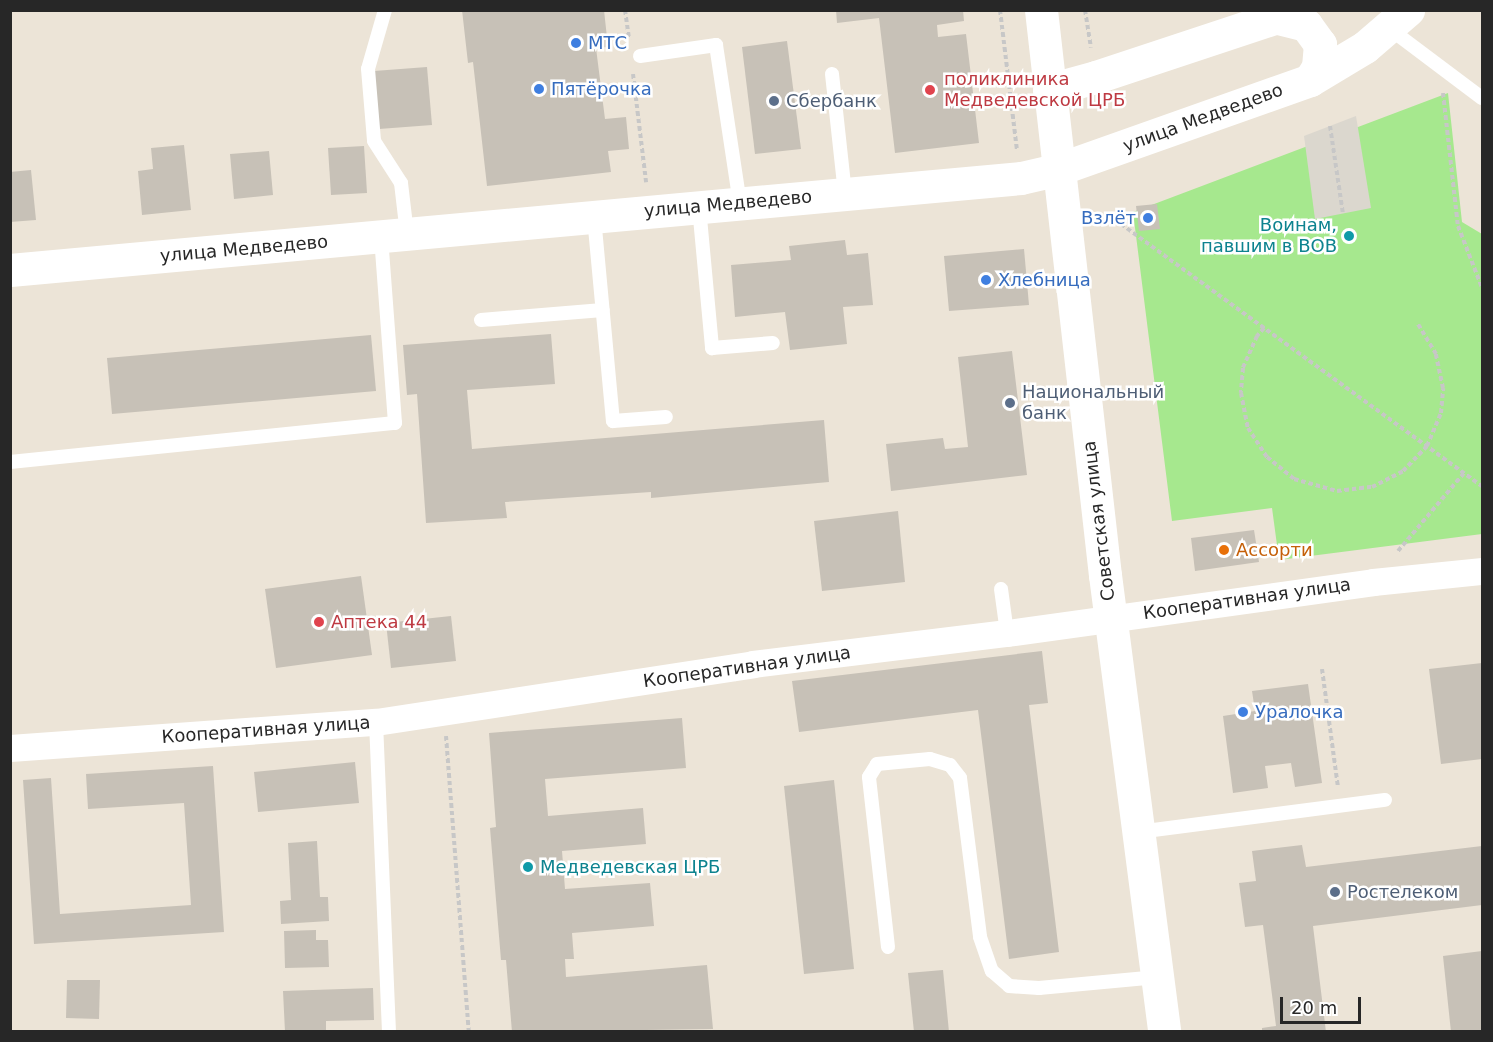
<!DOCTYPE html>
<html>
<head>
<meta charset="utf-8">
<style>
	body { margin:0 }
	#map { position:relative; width:1493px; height:1042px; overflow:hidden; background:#ece4d7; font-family:"DejaVu Sans",sans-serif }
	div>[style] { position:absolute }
	.green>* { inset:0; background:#a6e88e }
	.plaza>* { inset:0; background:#dbd7ce }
	.building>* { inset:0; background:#c7c1b7 }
	.path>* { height:4px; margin-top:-2px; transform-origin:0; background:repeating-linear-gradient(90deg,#c7c7c7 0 4.5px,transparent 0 7.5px) }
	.lane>* { height:14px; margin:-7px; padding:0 7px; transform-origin:7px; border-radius:7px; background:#fff }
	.street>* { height:27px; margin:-13.5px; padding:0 13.5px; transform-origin:13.5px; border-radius:13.5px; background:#fff }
	.secondary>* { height:33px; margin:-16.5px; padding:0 16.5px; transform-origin:16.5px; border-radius:16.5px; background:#fff }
	.dots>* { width:16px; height:16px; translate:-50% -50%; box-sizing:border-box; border:3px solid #fff; border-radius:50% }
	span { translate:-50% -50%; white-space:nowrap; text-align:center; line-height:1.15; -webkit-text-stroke:5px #fff; paint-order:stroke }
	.shop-label { font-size:18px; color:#366cbe }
	.left { translate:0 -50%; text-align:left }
	.right { translate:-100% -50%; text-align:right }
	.health-label { font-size:18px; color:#be3a42 }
	.service-label { font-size:18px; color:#4e5e75 }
	.street-label { font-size:18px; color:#272727 }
	.culture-label { font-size:18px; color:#0d838f }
	.food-label { font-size:18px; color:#c56008 }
	.frame { position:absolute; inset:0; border:12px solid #272727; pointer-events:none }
	.scale { position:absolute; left:1280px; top:997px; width:81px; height:27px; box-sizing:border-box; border:3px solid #272727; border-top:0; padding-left:8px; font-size:18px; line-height:21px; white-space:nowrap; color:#272727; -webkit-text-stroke:4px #fff; paint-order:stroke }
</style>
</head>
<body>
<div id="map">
	<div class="green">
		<div style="clip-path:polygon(1448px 93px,1462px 222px,1482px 234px,1482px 534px,1279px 560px,1272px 508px,1172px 521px,1133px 212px)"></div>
	</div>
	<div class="plaza">
		<div style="clip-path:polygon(1356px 116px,1371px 208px,1315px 219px,1304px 136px)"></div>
	</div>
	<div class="building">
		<div style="clip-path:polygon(462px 10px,604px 10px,608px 47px,596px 48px,605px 119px,626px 117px,629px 149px,608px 151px,611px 172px,487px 186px,473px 62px,468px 63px)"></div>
		<div style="clip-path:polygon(836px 10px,963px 10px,964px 21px,937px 25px,938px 37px,966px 34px,979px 143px,895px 153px,879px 18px,837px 23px)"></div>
		<div style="clip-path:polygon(787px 41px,801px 149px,755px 154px,742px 47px)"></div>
		<div style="clip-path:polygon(427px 67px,432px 125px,379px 129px,374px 71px)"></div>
		<div style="clip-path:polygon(184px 145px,191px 210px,142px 215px,138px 171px,153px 169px,151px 148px)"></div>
		<div style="clip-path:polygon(364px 146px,367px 193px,331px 195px,328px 148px)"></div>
		<div style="clip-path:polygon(269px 151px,273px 195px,234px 199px,230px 154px)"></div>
		<div style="clip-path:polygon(31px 170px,36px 220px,10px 222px,10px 172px)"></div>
		<div style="clip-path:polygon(1157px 204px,1160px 229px,1139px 231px,1136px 206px)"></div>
		<div style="clip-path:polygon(845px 240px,847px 255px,868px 253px,873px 305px,843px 307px,847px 344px,790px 350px,785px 312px,735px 317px,731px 265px,791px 260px,789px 246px)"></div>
		<div style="clip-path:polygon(1024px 249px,1029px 305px,949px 311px,944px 256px)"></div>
		<div style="clip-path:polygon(551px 334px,555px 384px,467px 390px,472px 449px,824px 420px,829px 482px,651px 498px,651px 492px,505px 502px,507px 518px,426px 523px,417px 394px,407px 395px,403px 345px)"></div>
		<div style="clip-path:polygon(371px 335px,376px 391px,112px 414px,107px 358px)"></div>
		<div style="clip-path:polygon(1012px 351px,1027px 475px,891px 491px,886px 444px,943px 438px,945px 449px,968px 447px,958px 357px)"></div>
		<div style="clip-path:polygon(898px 511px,905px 582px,822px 591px,814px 521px)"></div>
		<div style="clip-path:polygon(1254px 530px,1259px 562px,1195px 571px,1191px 538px)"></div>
		<div style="clip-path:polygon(361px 576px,372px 655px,276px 668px,265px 589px)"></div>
		<div style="clip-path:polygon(451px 616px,456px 661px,391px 668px,386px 623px)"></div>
		<div style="clip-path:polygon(1042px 651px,1048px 703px,1029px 705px,1059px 952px,1009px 959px,978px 710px,799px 732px,792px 681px)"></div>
		<div style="clip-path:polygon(1482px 663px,1482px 759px,1441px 764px,1429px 669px)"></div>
		<div style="clip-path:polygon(1308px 684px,1322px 783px,1295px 787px,1291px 763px,1265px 766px,1268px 788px,1233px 793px,1223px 716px,1255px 711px,1252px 691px)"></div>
		<div style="clip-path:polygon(682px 718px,686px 768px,545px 779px,548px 816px,643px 808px,646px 844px,562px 851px,565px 889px,650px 883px,654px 926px,572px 933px,574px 959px,565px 959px,566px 977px,707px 965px,713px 1029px,512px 1032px,506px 960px,501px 960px,490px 828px,496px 827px,489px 733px)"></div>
		<div style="clip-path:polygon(355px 762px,359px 803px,258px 812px,254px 772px)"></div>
		<div style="clip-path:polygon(213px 766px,224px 932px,34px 944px,23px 780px,51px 778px,60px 914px,191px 905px,184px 803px,88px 809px,86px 774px)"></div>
		<div style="clip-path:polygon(834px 780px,854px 969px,804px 974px,784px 786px)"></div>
		<div style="clip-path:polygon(317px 841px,320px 897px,328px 897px,329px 921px,281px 924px,280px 901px,291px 900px,288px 843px)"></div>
		<div style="clip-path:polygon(1302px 845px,1306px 867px,1482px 846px,1482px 905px,1313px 926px,1326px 1032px,1262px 1032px,1262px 1028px,1276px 1026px,1263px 925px,1245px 927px,1239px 883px,1256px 881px,1252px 851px)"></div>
		<div style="clip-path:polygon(316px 930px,316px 940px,328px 940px,329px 967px,285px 968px,284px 931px)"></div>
		<div style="clip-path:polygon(1482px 951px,1482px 1032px,1451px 1032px,1443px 956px)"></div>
		<div style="clip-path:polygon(943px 970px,949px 1032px,914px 1032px,908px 973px)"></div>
		<div style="clip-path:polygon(67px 980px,100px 980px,99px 1019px,66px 1018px)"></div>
		<div style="clip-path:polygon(373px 988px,374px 1020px,326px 1021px,326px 1032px,285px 1032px,283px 991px)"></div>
	</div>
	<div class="path">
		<div style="left:625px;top:10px;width:30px;rotate:82deg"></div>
		<div style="left:1000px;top:10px;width:141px;rotate:83.1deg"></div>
		<div style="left:1085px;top:10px;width:38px;rotate:81deg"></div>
		<div style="left:633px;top:74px;width:109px;rotate:83.1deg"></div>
		<div style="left:1443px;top:93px;width:134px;rotate:83.6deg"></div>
		<div style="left:1458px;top:226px;width:66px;rotate:68.8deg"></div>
		<div style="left:1330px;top:126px;width:89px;rotate:81.6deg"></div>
		<div style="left:1121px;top:224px;width:446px;rotate:36deg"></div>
		<div style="left:1264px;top:328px;width:11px;rotate:131deg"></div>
		<div style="left:1257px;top:336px;width:35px;rotate:114deg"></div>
		<div style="left:1243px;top:368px;width:25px;rotate:95deg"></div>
		<div style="left:1241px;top:393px;width:36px;rotate:79deg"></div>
		<div style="left:1248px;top:428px;width:35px;rotate:57deg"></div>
		<div style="left:1267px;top:457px;width:35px;rotate:39deg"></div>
		<div style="left:1294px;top:479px;width:45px;rotate:15.6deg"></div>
		<div style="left:1337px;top:491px;width:35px;rotate:-7deg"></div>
		<div style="left:1372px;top:487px;width:35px;rotate:-27deg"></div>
		<div style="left:1403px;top:471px;width:35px;rotate:-46deg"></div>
		<div style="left:1427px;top:446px;width:36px;rotate:-67deg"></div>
		<div style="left:1441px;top:413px;width:25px;rotate:-85deg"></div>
		<div style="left:1443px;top:388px;width:35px;rotate:-102deg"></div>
		<div style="left:1436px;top:354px;width:35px;rotate:-121deg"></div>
		<div style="left:1398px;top:551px;width:102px;rotate:-49.8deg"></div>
		<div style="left:1322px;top:669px;width:119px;rotate:82.3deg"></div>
		<div style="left:446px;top:736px;width:297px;rotate:85.6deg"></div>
	</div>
	<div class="lane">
		<div style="left:385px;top:10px;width:61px;rotate:106.1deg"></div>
		<div style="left:368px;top:69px;width:72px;rotate:85.2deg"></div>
		<div style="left:374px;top:141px;width:50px;rotate:57.3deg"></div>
		<div style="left:401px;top:183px;width:51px;rotate:83.3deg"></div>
		<div style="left:1390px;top:29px;width:115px;rotate:36.9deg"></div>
		<div style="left:640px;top:56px;width:77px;rotate:-8.2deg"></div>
		<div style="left:716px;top:45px;width:161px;rotate:81.4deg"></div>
		<div style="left:832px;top:74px;width:121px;rotate:83.8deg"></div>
		<div style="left:699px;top:207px;width:142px;rotate:84.7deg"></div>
		<div style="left:712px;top:348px;width:61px;rotate:-4.7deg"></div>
		<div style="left:594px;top:217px;width:205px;rotate:84.7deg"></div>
		<div style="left:613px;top:421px;width:53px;rotate:-4.3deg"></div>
		<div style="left:481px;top:320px;width:122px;rotate:-4.7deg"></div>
		<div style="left:10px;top:462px;width:387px;rotate:-5.8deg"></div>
		<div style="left:395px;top:423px;width:188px;rotate:-94.3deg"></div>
		<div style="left:1001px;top:589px;width:44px;rotate:82.2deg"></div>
		<div style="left:376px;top:722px;width:310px;rotate:87.6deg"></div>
		<div style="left:1138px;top:832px;width:249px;rotate:-7.4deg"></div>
		<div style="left:888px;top:947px;width:171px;rotate:-96.4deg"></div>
		<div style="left:869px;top:777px;width:15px;rotate:-58deg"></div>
		<div style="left:877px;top:764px;width:53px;rotate:-5.4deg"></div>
		<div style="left:930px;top:759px;width:21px;rotate:17deg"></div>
		<div style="left:950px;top:765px;width:16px;rotate:52deg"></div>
		<div style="left:960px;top:778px;width:160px;rotate:82.8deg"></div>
		<div style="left:980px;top:937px;width:36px;rotate:71deg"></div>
		<div style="left:992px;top:971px;width:23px;rotate:41deg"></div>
		<div style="left:1009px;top:986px;width:30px;rotate:4deg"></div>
		<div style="left:1039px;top:988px;width:119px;rotate:-5.3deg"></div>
	</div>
	<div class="street">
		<div style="left:10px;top:748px;width:367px;rotate:-4.1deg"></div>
		<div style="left:376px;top:722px;width:381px;rotate:-8.7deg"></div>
		<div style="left:753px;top:664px;width:256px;rotate:-7deg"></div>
		<div style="left:1007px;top:633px;width:370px;rotate:-7.9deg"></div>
		<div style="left:1373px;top:582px;width:110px;rotate:-5.8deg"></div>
	</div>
	<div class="secondary">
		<div style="left:1041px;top:10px;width:569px;rotate:83.54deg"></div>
		<div style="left:1105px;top:575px;width:461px;rotate:82.6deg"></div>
		<div style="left:1278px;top:18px;width:29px;rotate:14deg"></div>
		<div style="left:1306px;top:25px;width:24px;rotate:54deg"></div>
		<div style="left:1320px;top:44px;width:23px;rotate:95deg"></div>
		<div style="left:1318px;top:67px;width:15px;rotate:122deg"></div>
		<div style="left:1049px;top:90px;width:49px;rotate:-15.5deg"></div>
		<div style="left:1096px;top:77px;width:213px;rotate:-18.3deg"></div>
		<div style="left:10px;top:270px;width:1015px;rotate:-5.2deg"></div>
		<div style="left:1021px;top:178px;width:39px;rotate:-13deg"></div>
		<div style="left:1059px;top:169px;width:266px;rotate:-19.5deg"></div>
		<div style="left:1310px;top:80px;width:64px;rotate:-31deg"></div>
		<div style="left:1365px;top:47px;width:57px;rotate:-40.7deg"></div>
	</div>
	<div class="dots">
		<div style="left:576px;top:43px;background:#3f7fe0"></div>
		<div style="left:539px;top:89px;background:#3f7fe0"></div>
		<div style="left:930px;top:90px;background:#e0444e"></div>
		<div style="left:774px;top:101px;background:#5c6f8a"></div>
		<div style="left:1148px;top:218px;background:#3f7fe0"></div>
		<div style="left:1349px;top:236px;background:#0f9aa8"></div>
		<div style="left:986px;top:280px;background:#3f7fe0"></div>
		<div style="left:1010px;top:403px;background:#5c6f8a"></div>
		<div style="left:1224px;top:550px;background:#e8710a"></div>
		<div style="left:319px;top:622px;background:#e0444e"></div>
		<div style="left:1243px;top:712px;background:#3f7fe0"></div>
		<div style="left:528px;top:867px;background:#0f9aa8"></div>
		<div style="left:1335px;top:892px;background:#5c6f8a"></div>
	</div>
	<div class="shop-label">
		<span class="left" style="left:588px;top:43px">МТС</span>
		<span class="left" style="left:551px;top:89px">Пятёрочка</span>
		<span class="right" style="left:1136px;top:218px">Взлёт</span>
		<span class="left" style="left:998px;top:280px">Хлебница</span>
		<span class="left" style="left:1255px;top:712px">Уралочка</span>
	</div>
	<div class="health-label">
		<span class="left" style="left:944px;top:90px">поликлиника<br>Медведевской ЦРБ</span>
		<span class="left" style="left:331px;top:622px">Аптека 44</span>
	</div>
	<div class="service-label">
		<span class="left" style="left:786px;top:101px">Сбербанк</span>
		<span class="left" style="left:1022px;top:403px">Национальный<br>банк</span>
		<span class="left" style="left:1347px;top:892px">Ростелеком</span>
	</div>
	<div class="street-label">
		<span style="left:1203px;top:118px;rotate:-20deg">улица Медведево</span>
		<span style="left:728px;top:204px;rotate:-5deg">улица Медведево</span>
		<span style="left:244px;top:249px;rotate:-5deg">улица Медведево</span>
		<span style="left:1099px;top:521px;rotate:-97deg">Советская улица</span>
		<span style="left:1247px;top:599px;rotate:-8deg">Кооперативная улица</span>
		<span style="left:747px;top:667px;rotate:-8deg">Кооперативная улица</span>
		<span style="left:266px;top:730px;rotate:-4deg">Кооперативная улица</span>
	</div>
	<div class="culture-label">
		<span class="right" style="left:1337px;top:236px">Воинам,<br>павшим в ВОВ</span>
		<span class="left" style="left:540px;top:867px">Медведевская ЦРБ</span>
	</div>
	<div class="food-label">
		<span class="left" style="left:1236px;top:550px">Ассорти</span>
	</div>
	<div class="frame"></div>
	<div class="scale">20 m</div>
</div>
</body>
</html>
